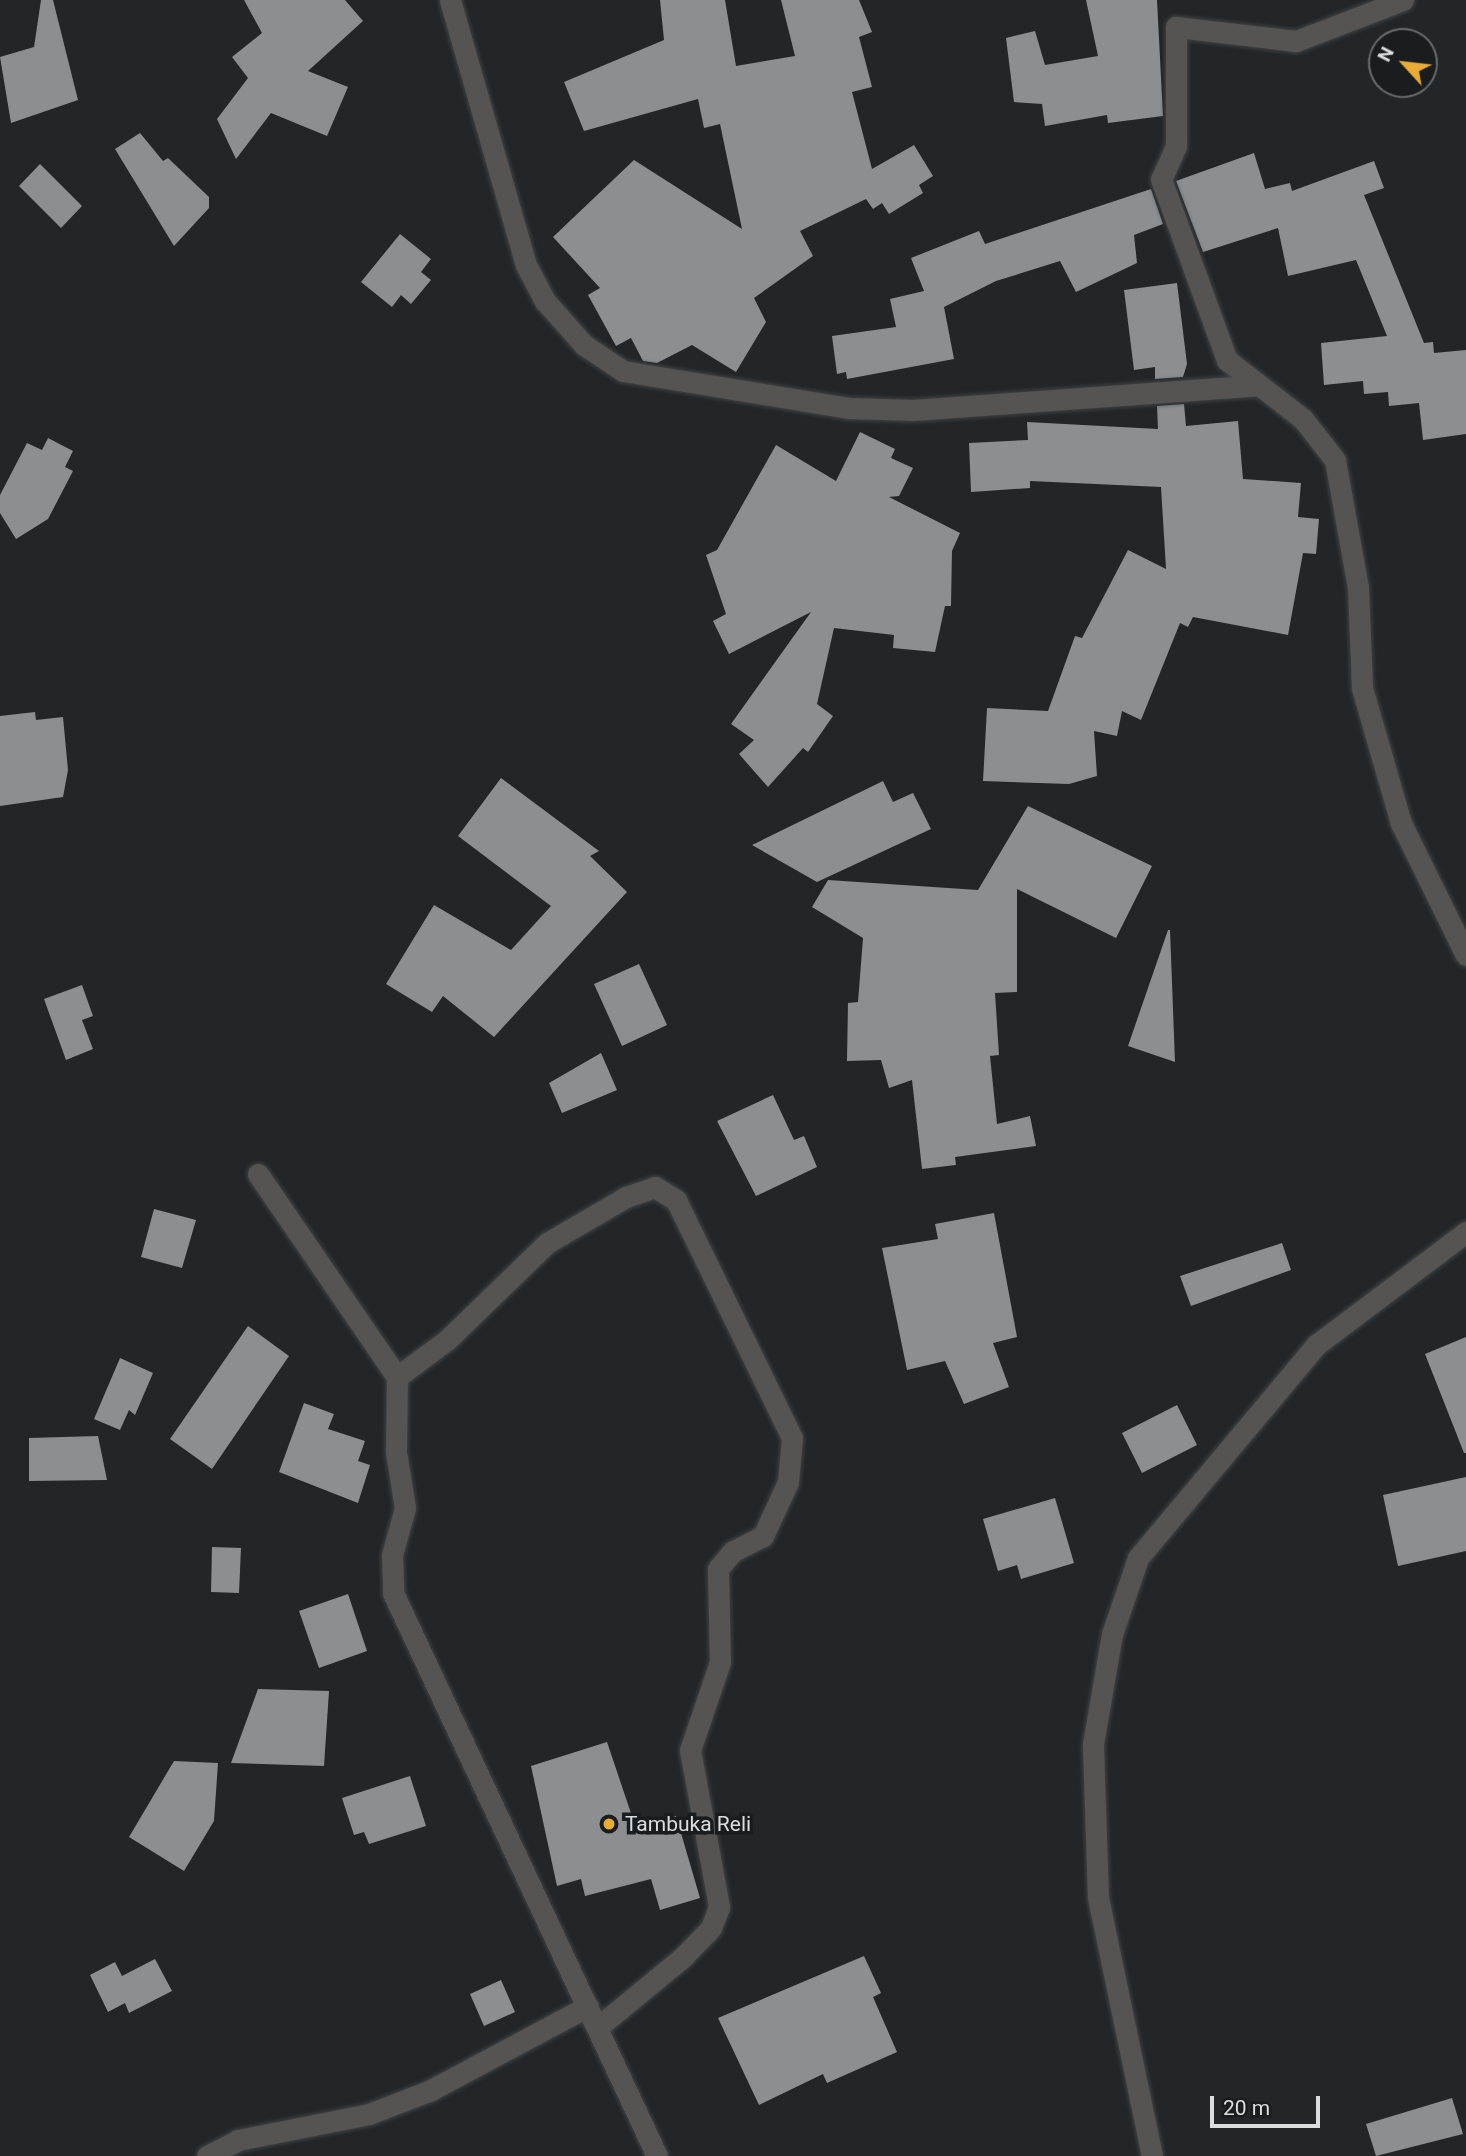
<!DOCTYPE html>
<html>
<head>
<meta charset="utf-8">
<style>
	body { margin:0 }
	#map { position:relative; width:1466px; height:2156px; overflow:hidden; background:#222628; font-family:Roboto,sans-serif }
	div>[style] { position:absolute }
	.building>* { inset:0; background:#8b8f92 }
	.roads { filter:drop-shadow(0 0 2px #404345) drop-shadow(0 0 2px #404345) }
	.street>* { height:21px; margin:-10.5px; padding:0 10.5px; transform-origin:10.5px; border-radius:10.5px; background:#555452 }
	.dots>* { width:19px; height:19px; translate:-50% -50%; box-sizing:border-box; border:4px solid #191d1f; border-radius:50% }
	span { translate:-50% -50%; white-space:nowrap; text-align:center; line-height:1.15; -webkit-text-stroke:7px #191d1f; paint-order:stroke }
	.poi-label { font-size:21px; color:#dbdedf }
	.left { translate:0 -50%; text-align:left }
	.north { position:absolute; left:1368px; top:28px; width:70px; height:70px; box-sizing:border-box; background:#191d1f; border:2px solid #676a6c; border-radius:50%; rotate:297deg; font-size:19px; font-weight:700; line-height:28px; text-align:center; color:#dbdedf }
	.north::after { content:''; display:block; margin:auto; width:24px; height:32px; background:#e9ab38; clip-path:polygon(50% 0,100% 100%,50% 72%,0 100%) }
	.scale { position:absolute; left:1210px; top:2096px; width:110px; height:32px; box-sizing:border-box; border:4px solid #dbdedf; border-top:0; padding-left:9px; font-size:21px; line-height:24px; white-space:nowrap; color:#dbdedf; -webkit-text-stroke:5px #191d1f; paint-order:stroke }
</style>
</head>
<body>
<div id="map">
	<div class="building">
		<div style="clip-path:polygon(41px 0,53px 0,78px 100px,11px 123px,0 57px,34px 47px)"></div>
		<div style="clip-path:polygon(244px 0,345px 0,363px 21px,308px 71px,348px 87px,327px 136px,271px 113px,236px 159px,217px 119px,248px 78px,232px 57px,262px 33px)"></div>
		<div style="clip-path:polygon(660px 0,725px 0,736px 66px,795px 56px,781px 0,859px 0,872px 32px,859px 37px,872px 87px,852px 92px,872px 169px,914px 145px,933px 176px,919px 185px,923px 193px,889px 214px,882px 203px,873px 209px,866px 199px,800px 231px,813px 256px,754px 298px,766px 322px,736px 372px,692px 345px,657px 363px,643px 361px,631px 338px,616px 346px,588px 295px,600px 288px,553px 237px,634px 160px,742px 229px,720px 124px,704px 128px,698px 99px,584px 131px,564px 82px,664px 40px)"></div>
		<div style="clip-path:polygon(1086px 0,1157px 0,1163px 116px,1108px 123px,1107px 115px,1045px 126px,1042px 104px,1014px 102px,1006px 38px,1035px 31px,1045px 65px,1098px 56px)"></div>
		<div style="clip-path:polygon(140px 133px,163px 161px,168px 158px,209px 197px,209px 208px,174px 246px,115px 149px)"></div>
		<div style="clip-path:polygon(1254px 153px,1265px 189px,1290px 183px,1292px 191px,1374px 161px,1384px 188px,1364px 195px,1424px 343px,1433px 342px,1434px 353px,1466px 350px,1466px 434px,1423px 440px,1419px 403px,1389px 406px,1388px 392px,1364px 394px,1363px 381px,1324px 385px,1321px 343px,1387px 336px,1356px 260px,1288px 276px,1278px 228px,1203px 252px,1176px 181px)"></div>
		<div style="clip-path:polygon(40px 164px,82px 206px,61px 228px,19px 186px)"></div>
		<div style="clip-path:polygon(1151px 189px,1163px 224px,1134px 235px,1137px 263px,1076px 292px,1060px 261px,996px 281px,944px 307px,954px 359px,847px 379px,846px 372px,837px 374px,832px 336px,896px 327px,890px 299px,924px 291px,911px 258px,979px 231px,985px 244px)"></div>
		<div style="clip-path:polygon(400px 234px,431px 259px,421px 272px,431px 280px,411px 304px,401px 295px,392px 307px,361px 282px)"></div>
		<div style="clip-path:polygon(1177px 283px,1187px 364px,1183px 377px,1155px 379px,1155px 367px,1134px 370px,1124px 290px)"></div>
		<div style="clip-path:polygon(1184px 404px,1186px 426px,1238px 421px,1243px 479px,1301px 483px,1298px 517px,1319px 519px,1316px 554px,1303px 553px,1288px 635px,1193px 617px,1188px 627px,1180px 623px,1141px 720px,1122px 711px,1117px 736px,1094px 731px,1097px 776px,1069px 784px,983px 781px,987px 708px,1048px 711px,1075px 636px,1082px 638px,1128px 550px,1166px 569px,1161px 487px,1030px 481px,1030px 488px,971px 492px,969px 443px,1028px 440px,1027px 422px,1158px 429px,1157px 406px)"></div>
		<div style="clip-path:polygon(860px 432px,895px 449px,891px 458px,913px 468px,899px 496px,889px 497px,960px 533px,952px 551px,951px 606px,945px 606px,935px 652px,893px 648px,894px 635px,834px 628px,817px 704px,833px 716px,808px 752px,803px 748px,768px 787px,739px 754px,754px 740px,731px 724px,811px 612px,729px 654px,713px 621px,726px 614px,706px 555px,717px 550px,776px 445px,836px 481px)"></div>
		<div style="clip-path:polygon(48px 438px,73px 451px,65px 467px,73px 471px,48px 519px,16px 539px,0 513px,0 495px,27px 443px,42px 450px)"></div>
		<div style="clip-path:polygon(35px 712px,36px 720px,63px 717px,68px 770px,63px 797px,0 806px,0 716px)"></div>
		<div style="clip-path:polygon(501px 778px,599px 851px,590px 856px,627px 892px,494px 1037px,443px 996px,432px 1012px,386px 984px,434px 905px,511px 950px,551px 906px,458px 836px)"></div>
		<div style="clip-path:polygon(883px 781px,893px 802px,913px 793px,931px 829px,817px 882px,752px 845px)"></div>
		<div style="clip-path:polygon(1028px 806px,1152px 866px,1116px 938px,1017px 889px,1017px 992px,995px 993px,999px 1055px,990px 1056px,997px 1124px,1030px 1116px,1036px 1146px,955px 1157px,956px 1165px,922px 1169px,912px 1080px,889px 1088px,881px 1060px,847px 1061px,848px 1003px,858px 1002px,863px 938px,812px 907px,828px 880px,978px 890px)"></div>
		<div style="clip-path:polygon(1168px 930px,1170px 930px,1175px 1062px,1128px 1046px)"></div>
		<div style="clip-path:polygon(639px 964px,667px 1025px,622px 1046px,594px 984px)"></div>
		<div style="clip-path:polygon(82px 985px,93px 1016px,82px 1020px,93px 1049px,66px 1060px,44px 999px)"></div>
		<div style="clip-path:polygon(601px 1053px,617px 1090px,562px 1113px,549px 1083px)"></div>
		<div style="clip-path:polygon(773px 1095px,794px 1140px,804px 1136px,817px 1167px,756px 1196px,717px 1121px)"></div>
		<div style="clip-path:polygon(154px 1209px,196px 1220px,182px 1268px,141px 1257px)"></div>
		<div style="clip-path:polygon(994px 1213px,1017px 1337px,993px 1343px,1009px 1387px,964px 1404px,945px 1361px,907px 1370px,882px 1248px,938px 1239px,935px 1224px)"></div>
		<div style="clip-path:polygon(1282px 1243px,1291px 1270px,1191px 1306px,1180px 1276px)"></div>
		<div style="clip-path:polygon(248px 1326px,289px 1356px,212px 1469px,170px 1439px)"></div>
		<div style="clip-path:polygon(1466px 1337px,1466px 1453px,1464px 1453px,1425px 1354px)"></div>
		<div style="clip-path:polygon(120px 1358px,153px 1373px,135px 1415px,129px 1410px,120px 1430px,94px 1419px)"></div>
		<div style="clip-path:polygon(304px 1403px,334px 1414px,328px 1429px,365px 1441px,358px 1461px,370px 1465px,358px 1503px,279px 1472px)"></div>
		<div style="clip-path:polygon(1177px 1405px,1197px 1445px,1142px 1473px,1122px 1433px)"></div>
		<div style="clip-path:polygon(98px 1436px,107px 1480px,29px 1481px,29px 1438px)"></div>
		<div style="clip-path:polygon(1466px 1477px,1466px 1551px,1398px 1566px,1383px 1495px)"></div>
		<div style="clip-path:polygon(1055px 1498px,1074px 1563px,1021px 1579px,1017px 1565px,998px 1571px,983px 1519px)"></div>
		<div style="clip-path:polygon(212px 1547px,241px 1548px,239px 1593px,211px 1592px)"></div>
		<div style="clip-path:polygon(348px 1594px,367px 1651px,319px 1668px,299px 1611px)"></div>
		<div style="clip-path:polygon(258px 1689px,329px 1691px,324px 1766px,231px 1763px)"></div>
		<div style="clip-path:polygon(607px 1742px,636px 1828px,676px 1816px,700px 1898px,660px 1910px,651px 1879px,585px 1896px,581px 1879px,557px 1886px,531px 1766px)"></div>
		<div style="clip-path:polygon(174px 1761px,218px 1763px,214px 1821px,184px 1871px,129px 1837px)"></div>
		<div style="clip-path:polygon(410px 1776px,426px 1826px,369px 1844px,364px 1832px,354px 1835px,342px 1798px)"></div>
		<div style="clip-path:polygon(864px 1956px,881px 1993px,873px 1997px,897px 2052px,827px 2083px,823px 2074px,759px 2105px,718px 2018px)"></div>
		<div style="clip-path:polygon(155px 1959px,172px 1991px,129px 2013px,125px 2003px,108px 2012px,90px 1975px,115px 1962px,122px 1976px)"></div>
		<div style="clip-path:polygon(501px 1980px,515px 2012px,484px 2026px,470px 1994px)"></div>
		<div style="clip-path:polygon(1452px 2098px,1463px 2134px,1376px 2156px,1366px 2124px)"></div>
	</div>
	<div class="roads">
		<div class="street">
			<div style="left:450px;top:0;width:276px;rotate:74deg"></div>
			<div style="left:526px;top:265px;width:41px;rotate:62.2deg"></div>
			<div style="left:545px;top:301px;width:59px;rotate:48.4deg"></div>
			<div style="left:584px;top:345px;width:47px;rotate:33.7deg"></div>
			<div style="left:623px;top:371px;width:228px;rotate:9.3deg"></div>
			<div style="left:848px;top:408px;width:65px;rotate:1.8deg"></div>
			<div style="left:913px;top:410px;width:347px;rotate:-4.1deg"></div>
			<div style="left:1403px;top:0;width:115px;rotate:159deg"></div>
			<div style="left:1296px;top:41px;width:121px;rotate:-173.3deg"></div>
			<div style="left:1176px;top:27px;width:119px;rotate:90deg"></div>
			<div style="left:1176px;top:146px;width:36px;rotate:114deg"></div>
			<div style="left:1161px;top:179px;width:193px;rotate:70deg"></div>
			<div style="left:1227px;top:360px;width:96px;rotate:37.8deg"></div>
			<div style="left:1303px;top:419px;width:52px;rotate:52deg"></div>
			<div style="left:1335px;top:460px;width:130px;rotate:79.8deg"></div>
			<div style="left:1358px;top:588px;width:100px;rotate:87.7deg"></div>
			<div style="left:1362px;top:688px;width:141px;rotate:73.9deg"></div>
			<div style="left:1401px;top:823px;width:147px;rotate:63.8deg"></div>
			<div style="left:258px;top:1174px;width:246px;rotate:55.6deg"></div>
			<div style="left:397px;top:1377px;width:75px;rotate:90.8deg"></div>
			<div style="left:396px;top:1452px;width:57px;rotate:80.9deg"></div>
			<div style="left:405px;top:1508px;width:49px;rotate:105.5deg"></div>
			<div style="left:392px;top:1555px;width:38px;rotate:88deg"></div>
			<div style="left:393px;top:1593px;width:622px;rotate:64.88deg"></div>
			<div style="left:397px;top:1377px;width:62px;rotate:-36.5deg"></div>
			<div style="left:447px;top:1340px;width:139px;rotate:-44.1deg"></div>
			<div style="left:547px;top:1243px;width:91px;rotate:-30.2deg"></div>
			<div style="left:626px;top:1197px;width:31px;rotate:-19deg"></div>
			<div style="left:655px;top:1187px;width:25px;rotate:32deg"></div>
			<div style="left:676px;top:1200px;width:265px;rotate:64deg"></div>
			<div style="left:792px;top:1438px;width:44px;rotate:95.2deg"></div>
			<div style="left:788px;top:1482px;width:60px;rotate:114.8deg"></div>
			<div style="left:763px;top:1536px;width:34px;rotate:153deg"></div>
			<div style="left:733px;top:1551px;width:23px;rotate:130deg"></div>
			<div style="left:718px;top:1569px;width:93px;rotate:88.8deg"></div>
			<div style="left:720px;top:1662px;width:93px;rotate:108.8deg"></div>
			<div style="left:690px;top:1750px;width:160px;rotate:79.5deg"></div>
			<div style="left:719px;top:1907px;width:22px;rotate:111deg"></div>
			<div style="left:711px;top:1928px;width:40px;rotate:134deg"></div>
			<div style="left:683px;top:1957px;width:110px;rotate:140.5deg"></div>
			<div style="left:207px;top:2156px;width:35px;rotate:-27deg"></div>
			<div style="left:238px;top:2140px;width:134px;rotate:-11.2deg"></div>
			<div style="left:369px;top:2114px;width:64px;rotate:-21deg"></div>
			<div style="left:429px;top:2091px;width:180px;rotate:-28.1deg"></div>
			<div style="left:1152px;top:2156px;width:265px;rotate:-101.8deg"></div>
			<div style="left:1098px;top:1897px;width:153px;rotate:-91.9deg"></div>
			<div style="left:1093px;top:1744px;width:112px;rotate:-80.2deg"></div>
			<div style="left:1112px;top:1634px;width:80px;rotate:-71.1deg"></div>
			<div style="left:1138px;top:1558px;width:278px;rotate:-50.1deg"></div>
			<div style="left:1316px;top:1345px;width:188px;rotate:-37deg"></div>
		</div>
	</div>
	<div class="dots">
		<div style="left:609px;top:1824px;background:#e9ab38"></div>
	</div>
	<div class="poi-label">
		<span class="left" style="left:625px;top:1824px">Tambuka Reli</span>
	</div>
	<div class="north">N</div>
	<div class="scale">20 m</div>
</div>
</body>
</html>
